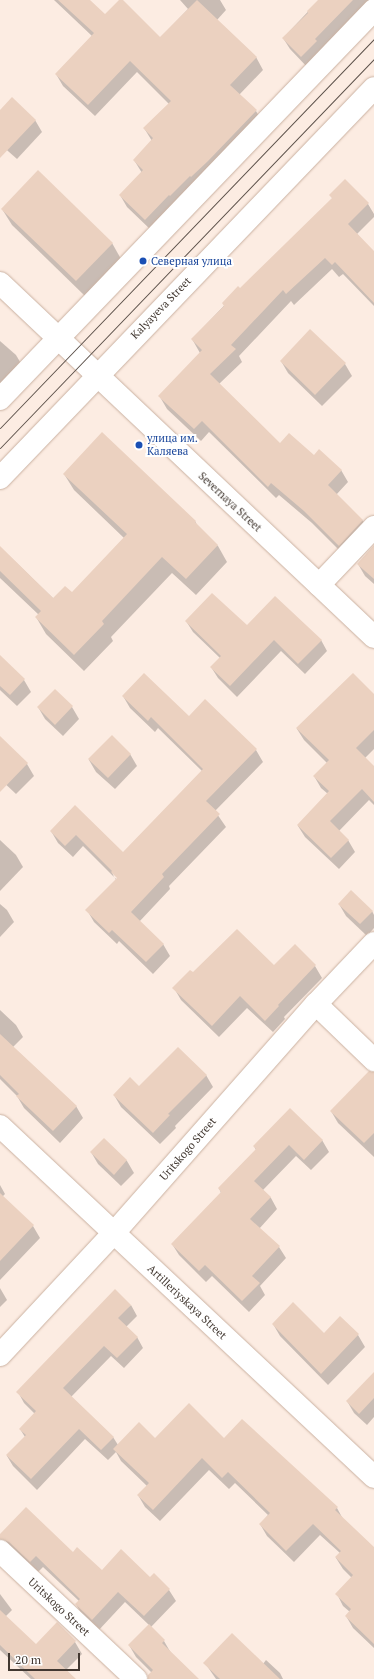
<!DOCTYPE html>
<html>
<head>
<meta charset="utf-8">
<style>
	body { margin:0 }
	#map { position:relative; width:374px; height:1679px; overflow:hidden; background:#fcece2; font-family:"PT Serif",serif }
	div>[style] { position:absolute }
	.shadow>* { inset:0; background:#0003 }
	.building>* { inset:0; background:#ebd1c0 }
	.roads { filter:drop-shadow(0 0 1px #cab1a1) drop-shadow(0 0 1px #cab1a1) }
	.minor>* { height:22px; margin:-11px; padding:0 11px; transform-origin:11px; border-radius:11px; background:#fff }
	.secondary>* { height:22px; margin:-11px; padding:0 11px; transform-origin:11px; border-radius:11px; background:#fff }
	.tram>* { height:1px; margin:-0.5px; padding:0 0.5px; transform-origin:0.5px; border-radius:0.5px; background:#5b5049 }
	.dots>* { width:11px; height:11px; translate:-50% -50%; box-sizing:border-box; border:2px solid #fff; border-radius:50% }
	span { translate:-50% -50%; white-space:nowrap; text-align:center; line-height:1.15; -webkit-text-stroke:4px #fff; paint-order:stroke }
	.transit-label { font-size:11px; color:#164399 }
	.left { translate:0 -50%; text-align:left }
	.street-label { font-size:11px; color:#423831 }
	.scale { position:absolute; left:8px; top:1653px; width:72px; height:18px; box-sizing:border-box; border:2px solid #423831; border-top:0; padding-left:5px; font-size:12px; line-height:14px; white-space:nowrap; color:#423831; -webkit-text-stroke:3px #fff; paint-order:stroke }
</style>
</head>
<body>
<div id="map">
	<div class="shadow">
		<div style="clip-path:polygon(54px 0,88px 0,105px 15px,121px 0,160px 38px,188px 9px,180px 0,220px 0,226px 10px,217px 20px,256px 57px,263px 70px,239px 95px,256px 111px,263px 123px,152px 231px,127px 207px,120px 195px,142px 173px,134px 160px,152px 141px,144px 128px,169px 104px,137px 72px,95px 116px,63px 86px,56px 74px,92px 36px)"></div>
		<div style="clip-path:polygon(319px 0,370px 0,321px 50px,308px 68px,290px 49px,283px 38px)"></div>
		<div style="clip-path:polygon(0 112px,35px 120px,42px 132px,17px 159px,0 144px)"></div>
		<div style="clip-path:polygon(345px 181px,368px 204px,374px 214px,374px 217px,357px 234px,374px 253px,374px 306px,343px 274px,339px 277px,332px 269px,294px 305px,291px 301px,239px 356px,242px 362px,219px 384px,280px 444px,314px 457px,341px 470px,348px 482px,336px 495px,363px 521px,370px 533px,346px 557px,312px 523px,279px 495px,276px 498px,209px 432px,201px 441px,167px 409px,160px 397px,200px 353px,192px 339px,240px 289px,333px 199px,330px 195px)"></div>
		<div style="clip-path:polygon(2px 209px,112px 243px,121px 259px,85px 296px,12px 225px)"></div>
		<div style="clip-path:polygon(0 341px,16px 355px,23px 367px,0 395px)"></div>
		<div style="clip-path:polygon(281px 361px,345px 364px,352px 376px,322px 406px,288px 373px)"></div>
		<div style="clip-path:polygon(64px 474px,195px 521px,198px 527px,218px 546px,227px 562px,196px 595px,172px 573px,111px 637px,113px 641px,84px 671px,46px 634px,36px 617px,39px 615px,0 578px,0 547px,54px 599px,72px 594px,124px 538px,74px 490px)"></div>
		<div style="clip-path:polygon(374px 547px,374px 584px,365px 576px,358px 564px)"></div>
		<div style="clip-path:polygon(186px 621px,247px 627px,321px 640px,327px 651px,305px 674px,281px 651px,237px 697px,218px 678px,211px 667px,220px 658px,193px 632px)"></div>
		<div style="clip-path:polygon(0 668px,24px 680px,31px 692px,17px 706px,0 690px)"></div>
		<div style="clip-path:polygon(55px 690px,72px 707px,79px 719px,63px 736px,45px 719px,38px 707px)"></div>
		<div style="clip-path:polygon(374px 695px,374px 749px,365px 758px,374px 767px,374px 805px,369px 800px,339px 831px,348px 840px,355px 852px,339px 869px,305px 837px,298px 826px,328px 794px,321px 788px,314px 776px,327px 763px,304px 740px,297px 729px)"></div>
		<div style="clip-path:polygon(evenodd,123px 696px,189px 717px,256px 750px,263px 762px,215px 811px,226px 827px,169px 886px,170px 889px,139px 922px,163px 944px,170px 956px,153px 974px,119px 941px,117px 944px,94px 922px,87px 910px,116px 880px,115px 878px,83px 846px,73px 857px,58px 843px,51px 831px,75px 806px,123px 853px,202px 771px,158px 728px,155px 732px,130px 708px,123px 696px,112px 872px,121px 880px,120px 882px,114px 877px,112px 872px)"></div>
		<div style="clip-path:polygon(0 738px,27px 764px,34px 776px,16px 794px,0 779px)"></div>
		<div style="clip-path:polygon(130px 754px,137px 766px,115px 789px,96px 772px,89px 760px)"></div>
		<div style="clip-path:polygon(0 840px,16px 855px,23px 867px,0 891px)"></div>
		<div style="clip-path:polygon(0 904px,7px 910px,14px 922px,0 937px)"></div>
		<div style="clip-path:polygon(339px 904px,372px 911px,374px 915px,374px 928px,367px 936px,346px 916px)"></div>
		<div style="clip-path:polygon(295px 946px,315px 966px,322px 978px,284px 1017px,285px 1019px,273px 1032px,247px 1008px,219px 1037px,181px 1000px,174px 988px,193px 974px,274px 967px)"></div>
		<div style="clip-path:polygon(0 1010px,16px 1025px,23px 1037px,13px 1047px,76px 1106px,83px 1118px,60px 1143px,24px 1108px,17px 1096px,0 1079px)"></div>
		<div style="clip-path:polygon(206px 1075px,213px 1087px,175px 1126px,176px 1128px,160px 1144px,121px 1107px,114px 1095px,139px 1087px)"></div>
		<div style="clip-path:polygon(374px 1083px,374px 1157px,338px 1123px,331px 1111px)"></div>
		<div style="clip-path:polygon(104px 1139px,127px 1161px,134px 1173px,121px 1186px,98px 1164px,91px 1152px)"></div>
		<div style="clip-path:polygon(322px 1140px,329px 1152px,311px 1170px,296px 1156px,263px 1190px,271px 1198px,277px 1209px,259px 1229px,279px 1247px,286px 1258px,260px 1286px,265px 1295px,249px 1312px,212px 1276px,206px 1282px,179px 1255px,172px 1244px,221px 1193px,219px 1188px,256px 1150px,254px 1146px)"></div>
		<div style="clip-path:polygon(0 1185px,5px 1194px,2px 1197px,33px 1226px,40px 1238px,0 1280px)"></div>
		<div style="clip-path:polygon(0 1288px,7px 1300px,0 1307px)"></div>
		<div style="clip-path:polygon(131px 1305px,137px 1316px,126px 1327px,137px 1337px,143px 1348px,124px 1368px,111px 1356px,71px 1397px,113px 1437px,118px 1445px,155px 1439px,224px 1439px,337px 1508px,343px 1519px,374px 1548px,374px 1648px,353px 1628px,346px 1616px,350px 1612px,343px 1606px,337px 1594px,352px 1578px,343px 1569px,336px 1558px,340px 1553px,320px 1535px,294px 1562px,267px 1536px,260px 1524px,268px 1515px,235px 1483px,229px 1489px,209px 1470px,160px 1521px,145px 1507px,138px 1495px,147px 1486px,121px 1461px,116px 1452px,108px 1460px,85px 1439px,37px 1490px,13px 1466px,7px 1456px,25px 1437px,20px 1429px,35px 1414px,24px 1403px,18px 1392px)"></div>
		<div style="clip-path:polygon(273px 1324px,324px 1334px,358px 1335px,365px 1347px,328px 1385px,280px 1336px)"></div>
		<div style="clip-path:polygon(374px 1374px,374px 1417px,367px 1425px,354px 1413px,347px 1401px)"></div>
		<div style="clip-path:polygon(0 1536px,73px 1553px,102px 1571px,150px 1578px,169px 1590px,176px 1601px,151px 1627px,164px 1641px,171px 1653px,195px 1679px,153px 1679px,152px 1673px,136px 1657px,129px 1645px,149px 1625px,125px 1602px,98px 1631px,82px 1615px,76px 1604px,79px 1601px,43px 1567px,37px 1573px,5px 1548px)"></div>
		<div style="clip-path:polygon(0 1594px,12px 1610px,5px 1617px,36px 1646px,57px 1624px,75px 1642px,82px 1654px,66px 1670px,75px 1679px,31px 1679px,0 1650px)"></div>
		<div style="clip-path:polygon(266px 1660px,280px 1673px,283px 1679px,216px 1679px,205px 1663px,263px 1664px)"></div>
	</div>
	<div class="building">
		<div style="clip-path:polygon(58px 0,90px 0,105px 14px,119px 0,123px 0,160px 37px,197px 0,257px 57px,230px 85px,257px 110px,208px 161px,191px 177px,190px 176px,170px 196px,169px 195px,145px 220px,119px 195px,143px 170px,133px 160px,153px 138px,143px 128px,171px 101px,130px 61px,88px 105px,55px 74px,94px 33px)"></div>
		<div style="clip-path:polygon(318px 0,353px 0,315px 39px,317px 41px,301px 57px,282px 38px,308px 13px,307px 11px)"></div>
		<div style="clip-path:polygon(12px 97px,36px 120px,0 158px,0 110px)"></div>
		<div style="clip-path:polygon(38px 170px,113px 243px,76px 281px,1px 209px)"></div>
		<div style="clip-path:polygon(345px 179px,369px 203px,348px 224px,374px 251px,374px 303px,335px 262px,332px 265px,325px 258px,286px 294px,283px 290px,231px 345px,236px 349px,210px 374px,280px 443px,289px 433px,314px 455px,319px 449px,342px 470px,328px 485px,363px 520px,339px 546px,304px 511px,271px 483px,268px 487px,202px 421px,194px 429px,158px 396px,202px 350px,191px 339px,224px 306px,222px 303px,238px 286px,240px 288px,332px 198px,329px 195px)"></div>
		<div style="clip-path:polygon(310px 329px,346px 363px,315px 395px,280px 361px)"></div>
		<div style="clip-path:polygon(102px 432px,196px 521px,195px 522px,218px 545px,186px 579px,162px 557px,102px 621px,104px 624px,74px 655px,35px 617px,41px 611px,0 571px,0 546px,53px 598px,65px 586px,72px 592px,127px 534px,63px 474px)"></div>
		<div style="clip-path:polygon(374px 545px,374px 579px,357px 564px)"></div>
		<div style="clip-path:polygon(212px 593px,247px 625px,275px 596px,322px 640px,298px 664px,274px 640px,230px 686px,210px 667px,221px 656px,185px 621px)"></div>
		<div style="clip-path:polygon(0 655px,25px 679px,10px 695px,0 686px)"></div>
		<div style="clip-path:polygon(144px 673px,189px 716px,205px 699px,257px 749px,206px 801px,220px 814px,162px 874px,164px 877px,131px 912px,164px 944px,146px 962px,112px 930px,109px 933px,85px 910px,117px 878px,111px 872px,112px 871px,76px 835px,65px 846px,50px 831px,75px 805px,123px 852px,203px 769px,151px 717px,148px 721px,122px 696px)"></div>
		<div style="clip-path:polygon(353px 673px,374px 694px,374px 730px,356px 748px,374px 766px,374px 802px,362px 789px,330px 821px,349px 840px,331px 858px,297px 825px,329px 791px,313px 776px,329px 760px,296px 728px)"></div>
		<div style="clip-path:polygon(55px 689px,73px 706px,55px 725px,37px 707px)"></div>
		<div style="clip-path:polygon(112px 735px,131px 754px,108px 778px,88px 759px)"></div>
		<div style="clip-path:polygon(0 736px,28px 763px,0 792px)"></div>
		<div style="clip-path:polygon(351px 890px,373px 911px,360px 924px,338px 904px)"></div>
		<div style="clip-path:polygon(237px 929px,274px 965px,295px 944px,316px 965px,278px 1005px,279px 1006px,265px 1021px,240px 996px,212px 1026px,172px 988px,190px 970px,193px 972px)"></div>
		<div style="clip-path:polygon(0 1034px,77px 1106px,53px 1131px,16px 1096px,19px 1094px,0 1075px)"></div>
		<div style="clip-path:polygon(178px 1047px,207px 1075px,168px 1114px,170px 1115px,153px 1133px,113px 1095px,130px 1077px,139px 1086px)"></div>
		<div style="clip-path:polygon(369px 1071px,374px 1072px,374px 1133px,364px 1143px,330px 1111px)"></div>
		<div style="clip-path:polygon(290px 1108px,323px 1140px,304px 1160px,289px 1145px,254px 1181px,271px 1197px,250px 1219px,280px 1246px,252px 1276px,260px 1283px,242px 1301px,205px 1265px,199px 1271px,171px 1244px,221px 1192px,218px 1188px,256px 1149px,253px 1146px)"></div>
		<div style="clip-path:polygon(104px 1138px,127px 1160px,114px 1175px,90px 1152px)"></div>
		<div style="clip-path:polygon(0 1193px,34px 1225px,0 1261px)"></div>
		<div style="clip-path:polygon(115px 1289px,131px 1305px,118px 1318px,138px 1337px,117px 1358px,104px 1346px,63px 1388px,114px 1437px,101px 1450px,79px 1429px,31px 1479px,6px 1455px,26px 1435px,19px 1429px,36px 1411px,16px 1392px)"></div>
		<div style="clip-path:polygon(293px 1302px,324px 1333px,340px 1316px,359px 1334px,321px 1374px,272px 1324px)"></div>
		<div style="clip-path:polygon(374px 1372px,374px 1398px,359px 1414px,346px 1401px)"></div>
		<div style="clip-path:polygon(189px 1403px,224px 1438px,242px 1419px,338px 1507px,335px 1510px,374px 1547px,374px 1644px,345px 1616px,351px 1609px,335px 1594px,353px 1575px,335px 1557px,341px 1551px,313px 1524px,286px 1551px,259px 1524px,270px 1513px,228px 1472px,222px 1478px,202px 1458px,153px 1510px,137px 1495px,149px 1483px,113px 1449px,139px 1422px,155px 1438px)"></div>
		<div style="clip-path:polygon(26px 1507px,73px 1552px,77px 1547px,102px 1570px,121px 1549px,150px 1577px,154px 1573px,170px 1589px,144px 1616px,118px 1592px,92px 1620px,75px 1604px,80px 1599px,36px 1556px,30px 1562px,9px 1542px,0 1539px,0 1534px)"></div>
		<div style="clip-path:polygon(0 1610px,36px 1644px,57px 1622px,76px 1641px,57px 1661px,76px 1679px,35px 1679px,0 1645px)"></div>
		<div style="clip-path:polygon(149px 1624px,165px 1640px,162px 1643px,199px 1679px,148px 1679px,148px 1675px,153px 1670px,128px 1645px)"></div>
		<div style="clip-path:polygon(232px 1633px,280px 1679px,220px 1679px,203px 1663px)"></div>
	</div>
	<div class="roads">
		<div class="minor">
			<div style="left:0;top:399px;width:540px;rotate:-46.13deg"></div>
			<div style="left:0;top:478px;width:540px;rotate:-46.2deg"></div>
			<div style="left:319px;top:585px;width:80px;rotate:-46.5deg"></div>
			<div style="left:316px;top:1004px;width:81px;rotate:44deg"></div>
			<div style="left:0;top:1126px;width:513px;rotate:43.18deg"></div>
			<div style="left:0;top:1355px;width:166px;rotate:-47deg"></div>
			<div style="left:113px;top:1234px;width:307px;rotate:-48.6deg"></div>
			<div style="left:316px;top:1004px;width:84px;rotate:-46.4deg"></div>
			<div style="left:0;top:1551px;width:187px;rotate:43.3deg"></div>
		</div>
		<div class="secondary">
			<div style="left:0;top:283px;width:515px;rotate:43.43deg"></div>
		</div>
	</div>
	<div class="tram">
		<div style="left:0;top:428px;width:540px;rotate:-46.13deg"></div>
		<div style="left:0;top:448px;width:540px;rotate:-46.13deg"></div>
	</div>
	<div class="dots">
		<div style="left:143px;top:261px;background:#1a4fb4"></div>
		<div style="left:139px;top:445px;background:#1a4fb4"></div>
	</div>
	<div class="transit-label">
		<span class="left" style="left:151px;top:261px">Северная улица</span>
		<span class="left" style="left:147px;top:445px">улица им.<br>Каляева</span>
	</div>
	<div class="street-label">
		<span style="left:161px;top:308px;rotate:-46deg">Kalyayeva Street</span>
		<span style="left:230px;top:502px;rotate:43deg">Severnaya Street</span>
		<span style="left:188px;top:1149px;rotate:-49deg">Uritskogo Street</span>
		<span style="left:187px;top:1302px;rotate:43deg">Artilleriyskaya Street</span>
		<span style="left:59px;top:1607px;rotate:43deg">Uritskogo Street</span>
	</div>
	<div class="scale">20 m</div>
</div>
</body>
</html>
